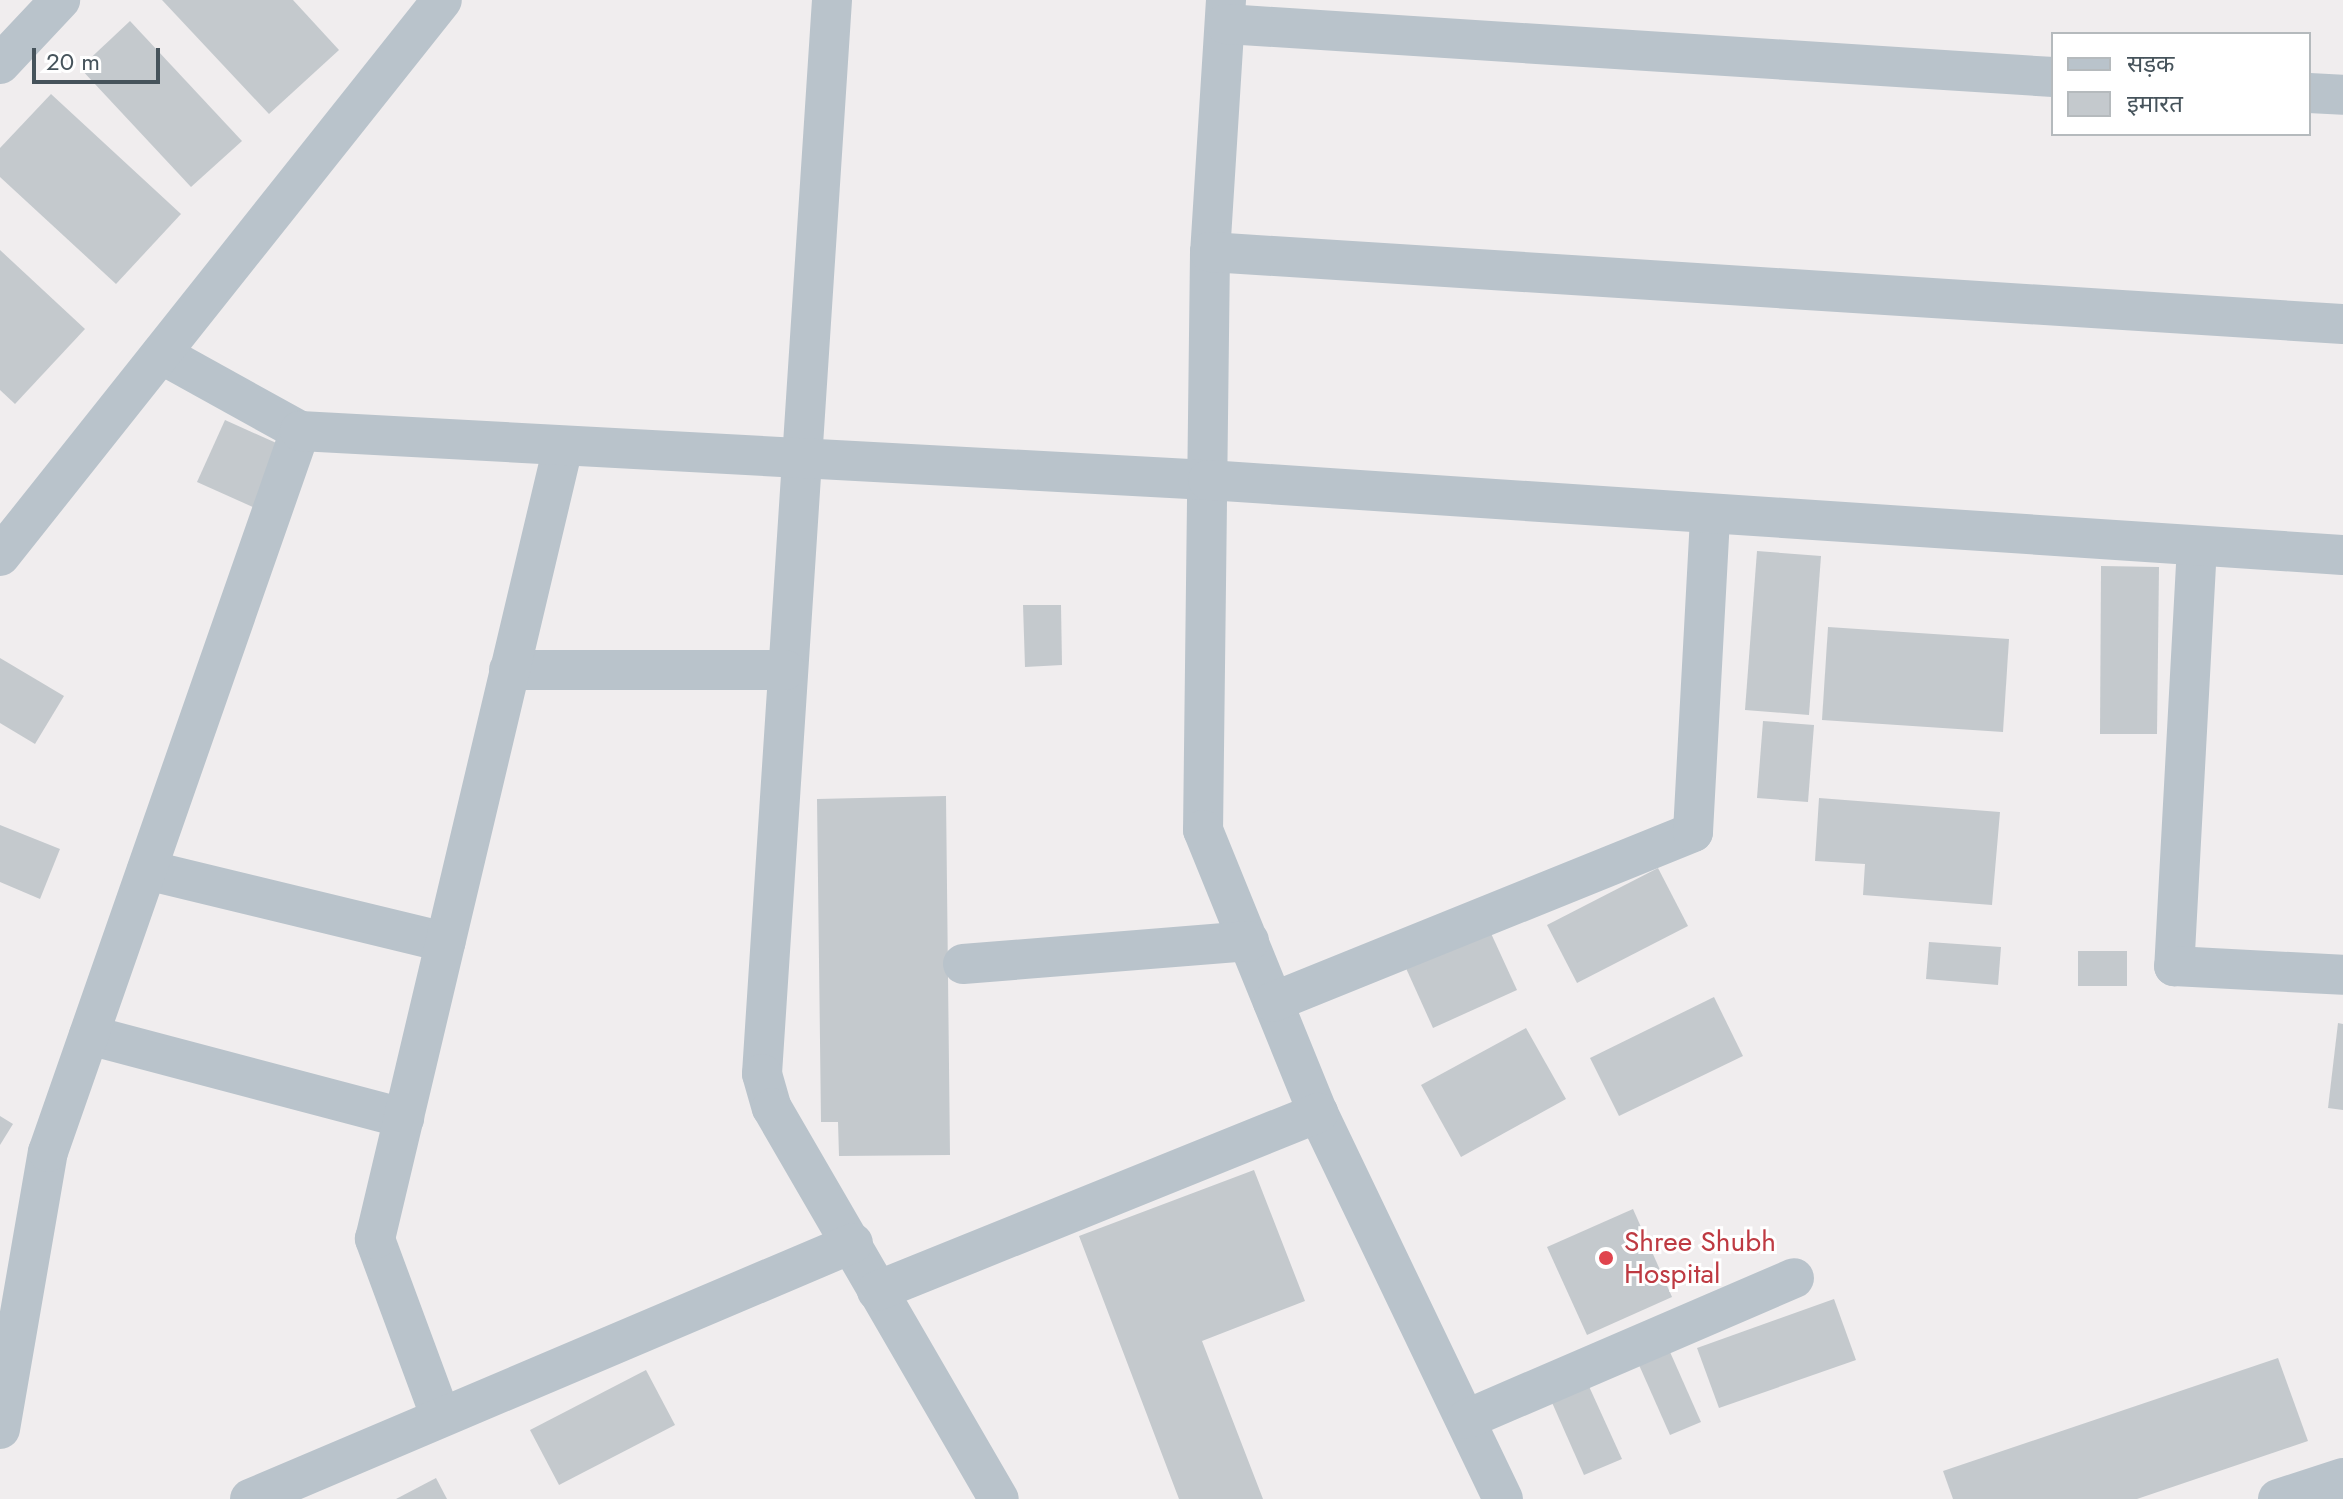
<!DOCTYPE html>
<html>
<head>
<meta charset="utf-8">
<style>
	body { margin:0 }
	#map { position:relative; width:2343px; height:1499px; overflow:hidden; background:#f0edee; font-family:Jost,"Noto Sans Devanagari",sans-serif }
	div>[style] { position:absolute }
	.building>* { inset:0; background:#c4c9cd }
	.street>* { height:40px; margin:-20px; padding:0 20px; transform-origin:20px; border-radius:20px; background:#b9c3cb }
	.dots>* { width:22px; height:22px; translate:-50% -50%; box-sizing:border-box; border:4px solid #fff; border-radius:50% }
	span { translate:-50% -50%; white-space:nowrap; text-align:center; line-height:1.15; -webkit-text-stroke:6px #fff; paint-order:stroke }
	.health-label { font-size:28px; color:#be3a42 }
	.left { translate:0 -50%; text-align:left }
	.legend { position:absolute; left:2051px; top:32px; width:260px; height:104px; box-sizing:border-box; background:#fff; border:2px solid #b5babd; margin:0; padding:10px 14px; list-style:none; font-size:24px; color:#46535b }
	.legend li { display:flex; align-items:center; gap:16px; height:40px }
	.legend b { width:40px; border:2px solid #b5babd }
	.scale { position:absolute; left:32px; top:48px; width:128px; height:36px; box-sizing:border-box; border:4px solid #46535b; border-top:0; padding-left:10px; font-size:24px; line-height:28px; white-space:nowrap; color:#46535b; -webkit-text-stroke:6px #fff; paint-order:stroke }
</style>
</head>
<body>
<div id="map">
	<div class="building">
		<div style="clip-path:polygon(162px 0,293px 0,339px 50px,269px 114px)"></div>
		<div style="clip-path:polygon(130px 21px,242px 141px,191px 187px,80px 68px)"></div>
		<div style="clip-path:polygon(51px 94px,181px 214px,116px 284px,0 177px,0 148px)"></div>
		<div style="clip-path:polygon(0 250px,85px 329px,15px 404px,0 390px)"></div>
		<div style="clip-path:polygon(225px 420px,283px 446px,255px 508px,197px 482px)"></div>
		<div style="clip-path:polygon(1757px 551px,1821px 556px,1809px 715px,1745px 710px)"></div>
		<div style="clip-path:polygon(2101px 566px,2159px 567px,2157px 734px,2100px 734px)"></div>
		<div style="clip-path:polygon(1023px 605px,1061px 605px,1062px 665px,1025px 667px)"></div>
		<div style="clip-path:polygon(1828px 627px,2009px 639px,2003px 732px,1822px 720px)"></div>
		<div style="clip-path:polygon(0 658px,64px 696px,35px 744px,0 723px)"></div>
		<div style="clip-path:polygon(1763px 721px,1814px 725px,1808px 802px,1757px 798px)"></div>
		<div style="clip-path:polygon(946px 796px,950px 1155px,839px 1156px,838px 1122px,821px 1122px,817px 799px)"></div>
		<div style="clip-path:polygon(1819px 798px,2000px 812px,1992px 905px,1863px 895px,1865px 864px,1815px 861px)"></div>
		<div style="clip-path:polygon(0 825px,60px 849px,40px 899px,0 882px)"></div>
		<div style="clip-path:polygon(1658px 868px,1688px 926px,1577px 983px,1547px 925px)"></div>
		<div style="clip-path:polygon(1489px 929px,1517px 990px,1433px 1028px,1405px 966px)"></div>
		<div style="clip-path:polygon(1929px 942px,2001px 947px,1998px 985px,1926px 979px)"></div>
		<div style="clip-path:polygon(2078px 951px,2127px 951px,2127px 986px,2078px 986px)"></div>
		<div style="clip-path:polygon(1714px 997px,1743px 1056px,1619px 1116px,1590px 1058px)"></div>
		<div style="clip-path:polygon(2338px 1023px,2343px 1024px,2343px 1110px,2328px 1108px)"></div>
		<div style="clip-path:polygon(1526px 1028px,1566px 1099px,1461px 1157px,1421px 1085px)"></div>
		<div style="clip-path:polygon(0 1116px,13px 1124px,0 1145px)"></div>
		<div style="clip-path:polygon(1254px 1170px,1305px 1301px,1202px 1341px,1263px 1499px,1179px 1499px,1079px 1236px)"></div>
		<div style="clip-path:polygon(1633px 1209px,1672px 1297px,1587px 1335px,1547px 1247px)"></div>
		<div style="clip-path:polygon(1834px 1299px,1856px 1360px,1719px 1408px,1697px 1348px)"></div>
		<div style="clip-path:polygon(1670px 1352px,1701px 1422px,1670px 1435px,1639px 1365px)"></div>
		<div style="clip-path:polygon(2278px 1358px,2308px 1441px,2137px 1499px,1953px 1499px,1943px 1471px)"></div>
		<div style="clip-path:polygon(646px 1370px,675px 1425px,559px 1485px,530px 1430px)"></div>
		<div style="clip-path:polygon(1587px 1382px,1622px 1459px,1584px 1475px,1550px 1398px)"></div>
		<div style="clip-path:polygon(436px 1478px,447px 1499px,396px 1499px)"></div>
	</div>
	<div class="street">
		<div style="left:832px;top:0;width:1076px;rotate:93.73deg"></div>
		<div style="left:762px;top:1074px;width:35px;rotate:74deg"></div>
		<div style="left:772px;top:1108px;width:452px;rotate:59.9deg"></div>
		<div style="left:1226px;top:0;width:253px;rotate:93.6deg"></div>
		<div style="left:1210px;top:252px;width:578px;rotate:90.69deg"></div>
		<div style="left:1203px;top:830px;width:305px;rotate:67.9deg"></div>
		<div style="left:1318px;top:1113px;width:428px;rotate:64.4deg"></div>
		<div style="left:1226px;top:24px;width:829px;rotate:3.67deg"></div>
		<div style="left:0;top:64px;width:88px;rotate:-46.8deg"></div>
		<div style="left:2309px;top:93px;width:34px;rotate:3deg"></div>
		<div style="left:1210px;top:252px;width:1135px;rotate:3.64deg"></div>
		<div style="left:161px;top:354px;width:159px;rotate:29deg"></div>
		<div style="left:2197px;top:546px;width:421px;rotate:93.1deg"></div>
		<div style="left:2174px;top:966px;width:169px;rotate:3deg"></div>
		<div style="left:0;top:556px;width:710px;rotate:-51.52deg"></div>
		<div style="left:509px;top:670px;width:276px"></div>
		<div style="left:147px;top:870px;width:307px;rotate:13.6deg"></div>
		<div style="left:963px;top:964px;width:287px;rotate:-4.6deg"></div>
		<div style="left:1273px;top:1002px;width:453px;rotate:-22deg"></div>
		<div style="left:1693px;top:832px;width:317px;rotate:-86.9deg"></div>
		<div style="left:89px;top:1035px;width:326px;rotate:14.8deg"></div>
		<div style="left:877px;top:1291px;width:476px;rotate:-22deg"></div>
		<div style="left:440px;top:1415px;width:188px;rotate:-110.3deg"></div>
		<div style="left:375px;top:1239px;width:814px;rotate:-76.65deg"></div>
		<div style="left:1467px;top:1419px;width:356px;rotate:-23.3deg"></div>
		<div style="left:0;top:1429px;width:281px;rotate:-80.2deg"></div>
		<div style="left:48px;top:1152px;width:764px;rotate:-70.73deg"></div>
		<div style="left:300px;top:431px;width:909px;rotate:3.09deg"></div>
		<div style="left:1208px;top:480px;width:1137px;rotate:3.78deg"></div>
		<div style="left:250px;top:1499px;width:655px;rotate:-23deg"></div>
		<div style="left:2278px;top:1499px;width:68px;rotate:-17.9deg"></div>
	</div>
	<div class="dots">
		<div style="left:1606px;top:1258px;background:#e0444e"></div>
	</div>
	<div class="health-label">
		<span class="left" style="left:1624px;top:1258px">Shree Shubh<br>Hospital</span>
	</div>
	<ul class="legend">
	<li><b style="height:10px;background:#b9c3cb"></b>सड़क</li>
	<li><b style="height:22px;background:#c4c9cd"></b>इमारत</li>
	</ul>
	<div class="scale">20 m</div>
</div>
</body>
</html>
